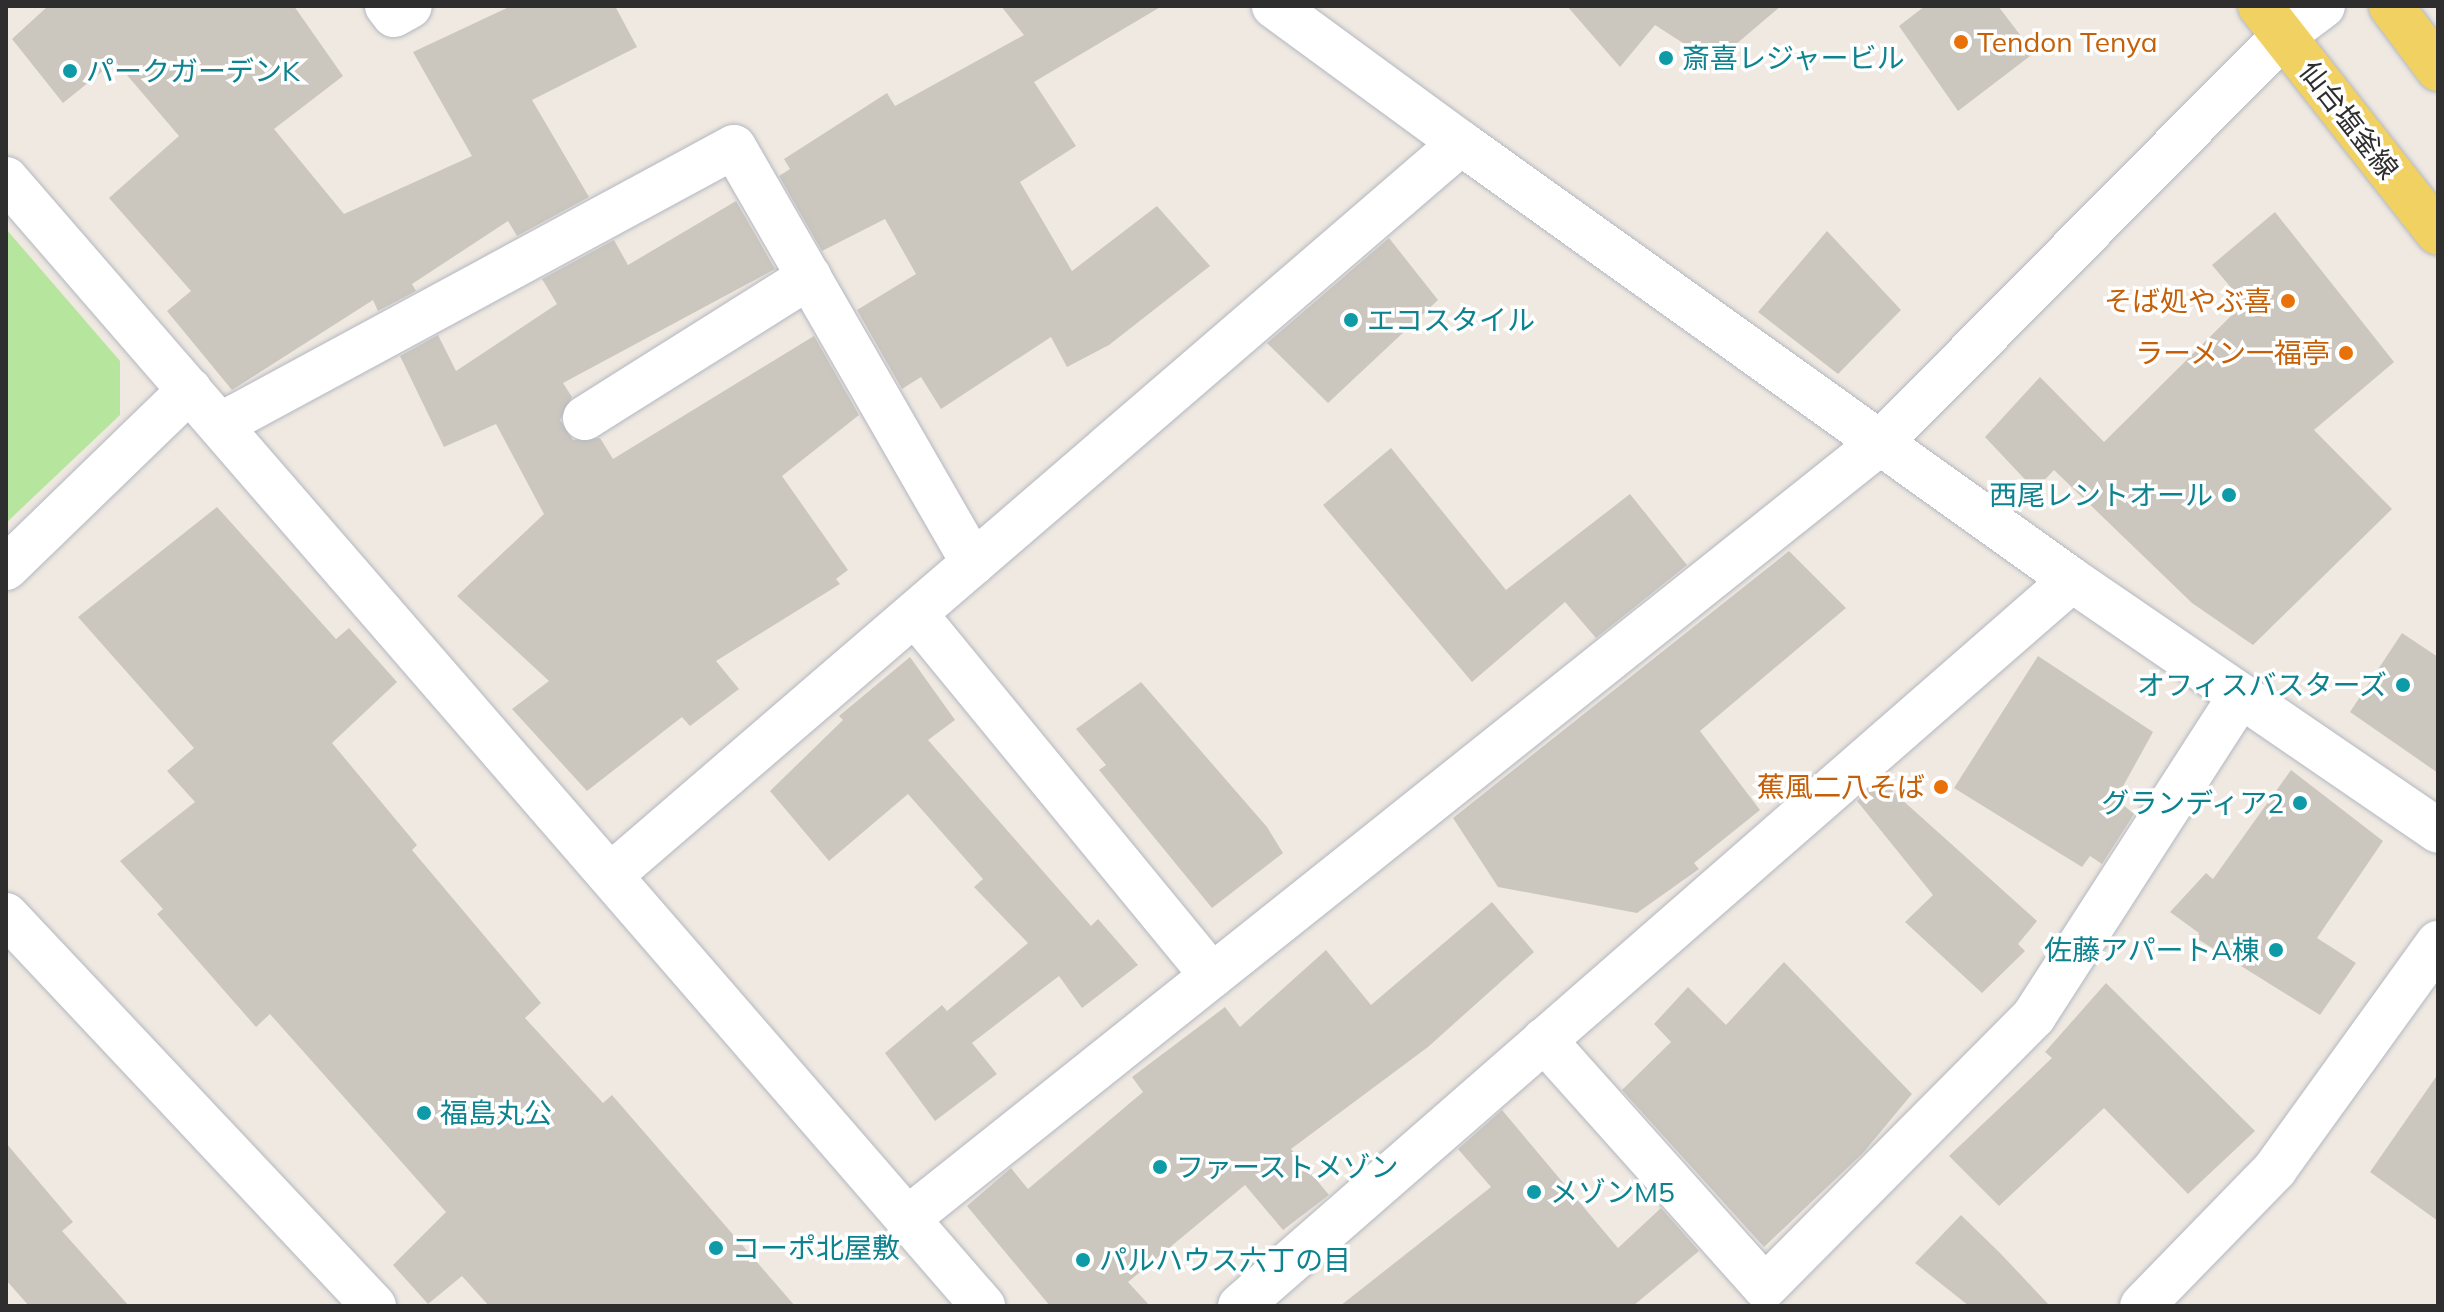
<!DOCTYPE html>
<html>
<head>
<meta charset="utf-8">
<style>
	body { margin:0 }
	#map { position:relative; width:2444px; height:1312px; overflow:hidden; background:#efe9e1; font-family:Mulish,"Noto Sans JP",sans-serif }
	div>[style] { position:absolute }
	.green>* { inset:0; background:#b6e59e }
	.building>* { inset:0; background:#cbc7bf }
	.roads { filter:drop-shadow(0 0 2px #b4b7c1) drop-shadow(0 0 2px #b4b7c1) }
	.street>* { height:44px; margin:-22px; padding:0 22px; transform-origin:22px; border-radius:22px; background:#fff }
	.primary>* { height:44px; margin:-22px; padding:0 22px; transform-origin:22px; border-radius:22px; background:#f2d163 }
	.dots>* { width:22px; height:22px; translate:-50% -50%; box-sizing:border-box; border:4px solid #fff; border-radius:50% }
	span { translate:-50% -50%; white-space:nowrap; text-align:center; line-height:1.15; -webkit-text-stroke:7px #fff; paint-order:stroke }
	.food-label { font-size:28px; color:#c56008 }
	.left { translate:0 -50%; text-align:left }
	.right { translate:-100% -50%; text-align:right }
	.culture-label { font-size:28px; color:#0d838f }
	.street-label { font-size:28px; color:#2e2e2e }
	.frame { position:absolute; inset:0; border:8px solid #2e2e2e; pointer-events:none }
</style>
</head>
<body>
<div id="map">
	<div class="green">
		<div style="clip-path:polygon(6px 229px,120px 361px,120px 415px,6px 523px)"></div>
	</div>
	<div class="building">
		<div style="clip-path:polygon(48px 6px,294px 6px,343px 76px,274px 129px,344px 214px,472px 156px,413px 52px,511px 6px,615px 6px,637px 47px,532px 100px,589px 197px,517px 236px,508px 221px,412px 284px,416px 291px,378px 311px,373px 300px,232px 390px,167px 311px,191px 291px,109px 198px,179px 136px,115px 61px,63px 103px,12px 39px)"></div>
		<div style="clip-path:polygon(1001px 6px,1162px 6px,1034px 82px,1076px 146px,1020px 182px,1072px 271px,1157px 206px,1210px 266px,1109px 345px,1067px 367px,1051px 337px,941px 409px,921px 377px,902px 389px,857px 310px,916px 274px,885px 219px,822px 251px,779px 176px,790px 169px,784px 159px,887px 93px,895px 106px,1024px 35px)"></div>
		<div style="clip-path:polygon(1567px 6px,1781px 6px,1714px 63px,1655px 25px,1620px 67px)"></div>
		<div style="clip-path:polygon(1925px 6px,1998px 6px,2034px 53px,1958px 111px,1899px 26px)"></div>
		<div style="clip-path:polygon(736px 201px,775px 269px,563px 383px,572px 397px,560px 420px,573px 440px,600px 438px,613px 459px,814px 336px,859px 415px,782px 476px,848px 570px,836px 579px,840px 584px,716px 661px,739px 689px,690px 726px,682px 717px,587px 791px,512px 709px,549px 681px,457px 596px,544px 514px,496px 424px,444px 447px,400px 356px,438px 335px,456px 371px,557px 304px,542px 279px,614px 240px,628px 265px)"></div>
		<div style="clip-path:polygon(2275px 212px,2394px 362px,2314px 430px,2392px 509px,2253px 645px,2192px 603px,2054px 470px,2035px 490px,1985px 437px,2040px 377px,2104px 442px,2244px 303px,2212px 265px)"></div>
		<div style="clip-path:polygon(1827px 231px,1901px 310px,1838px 374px,1758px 312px)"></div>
		<div style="clip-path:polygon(1389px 238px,1438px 300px,1328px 403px,1267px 343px)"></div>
		<div style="clip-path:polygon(1391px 448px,1506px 590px,1630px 494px,1687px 565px,1596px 638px,1565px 602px,1472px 682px,1323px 505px)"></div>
		<div style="clip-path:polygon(217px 507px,336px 639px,349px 628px,397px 682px,332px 743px,417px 845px,412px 850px,541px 1003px,525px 1018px,603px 1103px,612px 1095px,795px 1306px,489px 1306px,462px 1276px,428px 1304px,393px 1265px,446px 1212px,270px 1014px,256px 1027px,157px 914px,163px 909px,120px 861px,195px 802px,167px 771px,194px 748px,78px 617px)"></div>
		<div style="clip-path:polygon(1789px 551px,1846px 608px,1700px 731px,1760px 810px,1694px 863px,1699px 869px,1637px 913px,1498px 887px,1453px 818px)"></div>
		<div style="clip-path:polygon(2402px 633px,2438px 657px,2438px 773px,2350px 712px)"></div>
		<div style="clip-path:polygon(2038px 656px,2153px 732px,2116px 799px,2134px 814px,2102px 864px,2090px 856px,2082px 867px,1954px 788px)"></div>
		<div style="clip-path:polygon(910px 657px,955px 720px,928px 740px,1091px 926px,1098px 919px,1138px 965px,1082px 1008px,1059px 976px,972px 1043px,997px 1074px,935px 1121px,885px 1053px,942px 1005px,947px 1011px,1028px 943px,974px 887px,983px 879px,908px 794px,829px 861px,770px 791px,843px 720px,839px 716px)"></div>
		<div style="clip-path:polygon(1141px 682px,1267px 827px,1283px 853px,1212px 908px,1099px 770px,1106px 765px,1076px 729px)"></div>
		<div style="clip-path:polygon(2291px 770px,2383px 841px,2317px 938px,2356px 963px,2320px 1015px,2196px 938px,2199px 933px,2170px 912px,2206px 873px,2213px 879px)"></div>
		<div style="clip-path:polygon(1880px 780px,2037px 921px,2018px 944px,2025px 951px,1982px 993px,1905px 922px,1933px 895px,1857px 801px)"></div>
		<div style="clip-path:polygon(1492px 902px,1534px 952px,1428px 1047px,1291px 1149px,1329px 1195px,1283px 1230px,1245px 1185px,1128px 1282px,1150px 1306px,1050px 1306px,967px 1206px,1011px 1168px,1028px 1189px,1143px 1092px,1132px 1077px,1225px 1007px,1240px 1027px,1326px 950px,1371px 1005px)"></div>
		<div style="clip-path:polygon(1784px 962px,1912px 1094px,1863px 1153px,1764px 1247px,1622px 1090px,1671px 1042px,1654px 1024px,1688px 987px,1726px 1025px)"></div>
		<div style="clip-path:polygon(2106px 983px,2255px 1131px,2188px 1194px,2104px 1108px,1999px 1206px,1949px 1156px,2052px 1058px,2045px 1052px)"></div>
		<div style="clip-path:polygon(2438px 1074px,2438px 1221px,2370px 1172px)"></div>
		<div style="clip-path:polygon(1502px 1110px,1618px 1248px,1661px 1208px,1699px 1251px,1633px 1306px,1340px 1306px,1491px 1187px,1458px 1149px)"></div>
		<div style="clip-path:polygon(6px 1143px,73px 1222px,62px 1231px,129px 1306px,29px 1306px,6px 1280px)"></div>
		<div style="clip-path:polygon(1961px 1215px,2001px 1254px,2050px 1306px,1969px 1306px,1915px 1263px)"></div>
	</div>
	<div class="roads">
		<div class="street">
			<div style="left:387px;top:6px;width:11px;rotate:52deg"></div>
			<div style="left:394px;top:15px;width:18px;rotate:-29deg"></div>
			<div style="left:1461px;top:143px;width:751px;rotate:35.57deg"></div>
			<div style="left:2072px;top:580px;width:444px;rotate:34.4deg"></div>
			<div style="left:6px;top:179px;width:1492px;rotate:49.08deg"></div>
			<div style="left:585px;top:418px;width:265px;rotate:-32.2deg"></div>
			<div style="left:220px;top:425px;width:584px;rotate:-28.41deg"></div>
			<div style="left:734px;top:147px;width:480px;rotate:60.1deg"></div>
			<div style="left:6px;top:568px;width:256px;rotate:-44.1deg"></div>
			<div style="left:915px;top:614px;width:468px;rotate:50.6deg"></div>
			<div style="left:612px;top:874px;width:1120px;rotate:-40.73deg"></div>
			<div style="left:1461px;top:143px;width:232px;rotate:-143.8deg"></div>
			<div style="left:6px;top:915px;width:537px;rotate:46.74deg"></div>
			<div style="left:1544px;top:1040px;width:331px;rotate:48.2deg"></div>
			<div style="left:1765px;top:1287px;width:382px;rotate:-45.2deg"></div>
			<div style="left:2034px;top:1016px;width:381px;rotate:-57.2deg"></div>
			<div style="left:907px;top:1219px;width:1245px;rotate:-38.57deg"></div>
			<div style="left:1880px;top:443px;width:573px;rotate:-45.28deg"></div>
			<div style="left:2283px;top:36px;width:50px;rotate:-36.9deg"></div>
			<div style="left:1240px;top:1306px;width:1104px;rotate:-41.11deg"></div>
			<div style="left:2142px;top:1306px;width:191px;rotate:-45.8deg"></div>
			<div style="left:2275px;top:1169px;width:279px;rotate:-54.2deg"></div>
		</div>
		<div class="primary">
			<div style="left:2260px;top:6px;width:288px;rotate:51.9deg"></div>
			<div style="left:2391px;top:6px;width:79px;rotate:53.3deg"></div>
		</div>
	</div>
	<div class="dots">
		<div style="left:1961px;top:42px;background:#e8710a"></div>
		<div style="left:1666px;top:58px;background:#0f9aa8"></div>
		<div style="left:70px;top:71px;background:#0f9aa8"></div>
		<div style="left:2288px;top:301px;background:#e8710a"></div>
		<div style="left:1351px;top:320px;background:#0f9aa8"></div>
		<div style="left:2346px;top:353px;background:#e8710a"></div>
		<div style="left:2229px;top:495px;background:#0f9aa8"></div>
		<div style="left:2403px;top:685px;background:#0f9aa8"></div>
		<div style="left:1941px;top:787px;background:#e8710a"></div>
		<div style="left:2300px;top:803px;background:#0f9aa8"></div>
		<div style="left:2276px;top:950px;background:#0f9aa8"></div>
		<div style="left:424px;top:1113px;background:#0f9aa8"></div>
		<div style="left:1160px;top:1167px;background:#0f9aa8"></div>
		<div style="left:1534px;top:1192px;background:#0f9aa8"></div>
		<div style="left:716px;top:1248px;background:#0f9aa8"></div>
		<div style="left:1083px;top:1260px;background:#0f9aa8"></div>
	</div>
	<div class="food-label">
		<span class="left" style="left:1977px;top:42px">Tendon Tenya</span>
		<span class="right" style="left:2272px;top:301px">そば処やぶ喜</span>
		<span class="right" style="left:2330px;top:353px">ラーメン一福亭</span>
		<span class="right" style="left:1925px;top:787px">蕉風二八そば</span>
	</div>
	<div class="culture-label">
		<span class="left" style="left:1682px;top:58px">斎喜レジャービル</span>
		<span class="left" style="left:86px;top:71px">パークガーデンK</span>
		<span class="left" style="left:1367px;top:320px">エコスタイル</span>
		<span class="right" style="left:2213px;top:495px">西尾レントオール</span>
		<span class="right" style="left:2387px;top:685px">オフィスバスターズ</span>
		<span class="right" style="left:2284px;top:803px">グランディア2</span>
		<span class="right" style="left:2260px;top:950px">佐藤アパートA棟</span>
		<span class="left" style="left:440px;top:1113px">福島丸公</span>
		<span class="left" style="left:1176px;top:1167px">ファーストメゾン</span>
		<span class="left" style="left:1550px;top:1192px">メゾンM5</span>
		<span class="left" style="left:732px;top:1248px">コーポ北屋敷</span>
		<span class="left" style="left:1099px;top:1260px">パルハウス六丁の目</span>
	</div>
	<div class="street-label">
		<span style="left:2349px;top:120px;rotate:52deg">仙台塩釜線</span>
	</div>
	<div class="frame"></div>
</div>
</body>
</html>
